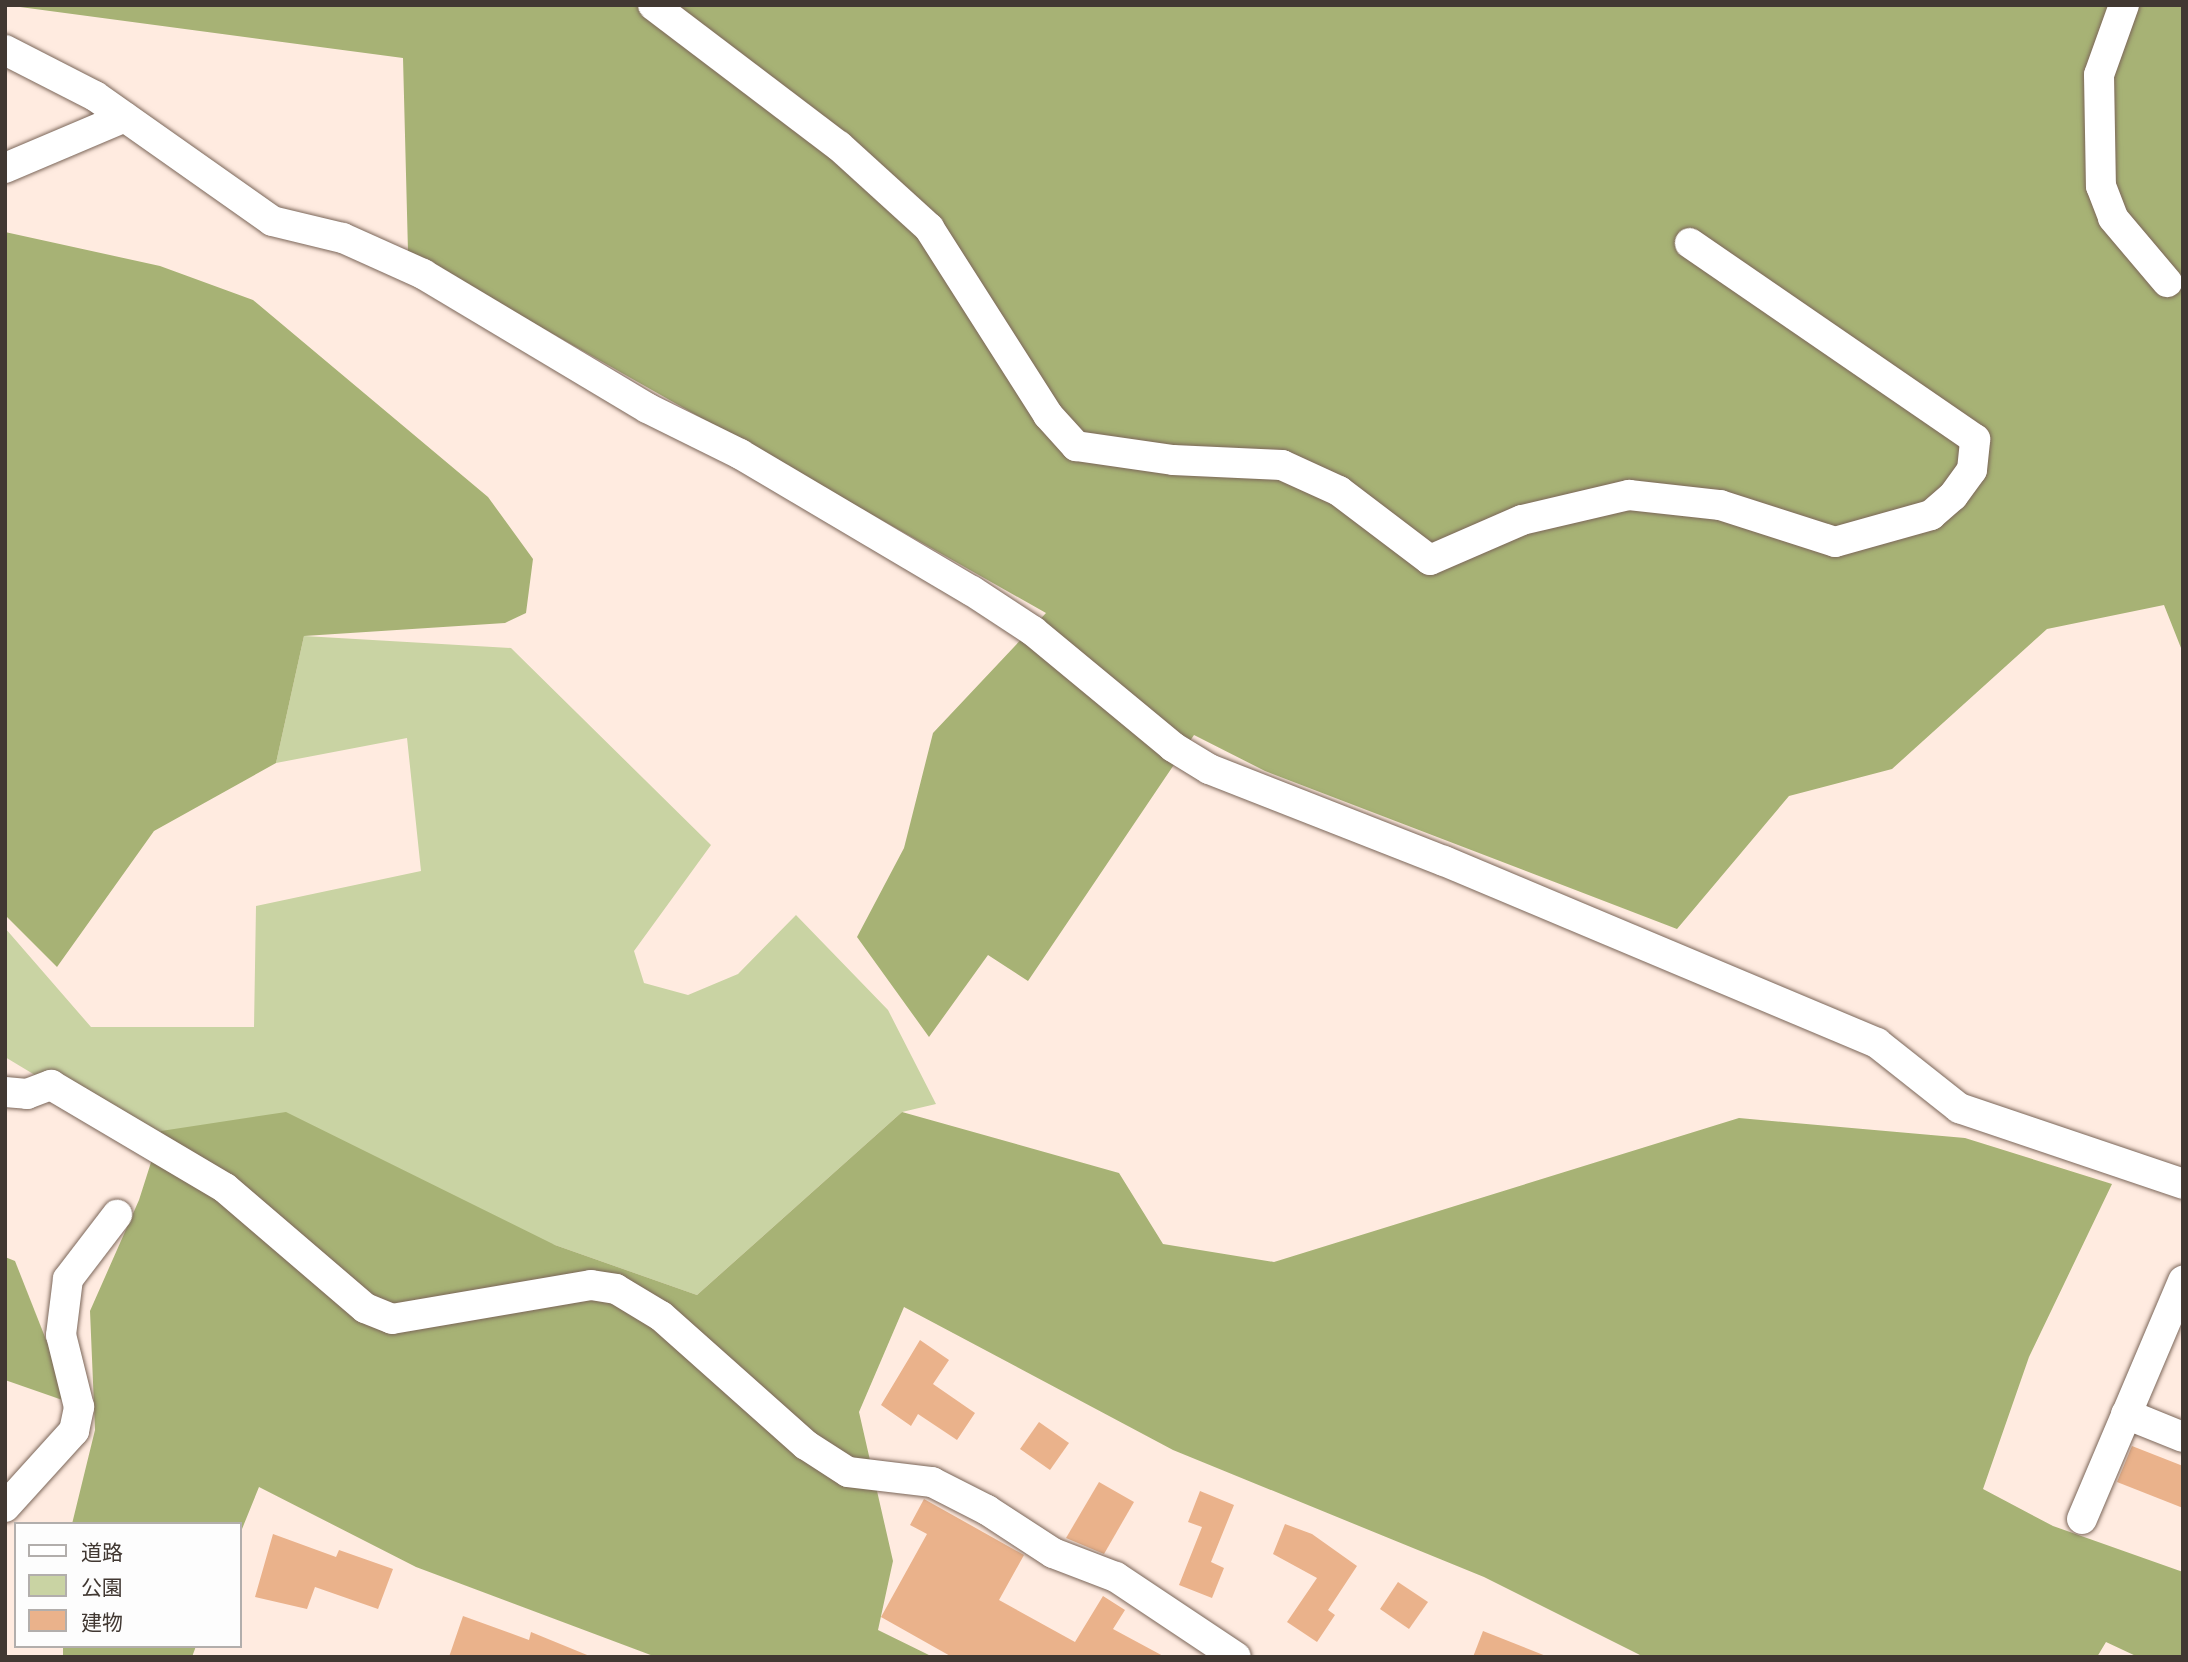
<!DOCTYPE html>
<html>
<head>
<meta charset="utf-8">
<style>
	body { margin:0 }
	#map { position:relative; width:2188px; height:1662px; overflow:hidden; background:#ffebe0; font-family:"Crimson Pro","Noto Sans JP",serif }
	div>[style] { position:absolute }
	.green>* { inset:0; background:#c9d3a3 }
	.forest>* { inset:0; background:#a7b275 }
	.building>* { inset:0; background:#eab28b }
	.roads { filter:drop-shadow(0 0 2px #7b6659) drop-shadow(0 0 2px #7b6659) }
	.street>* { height:30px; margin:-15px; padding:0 15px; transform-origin:15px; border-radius:15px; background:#fff }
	span { translate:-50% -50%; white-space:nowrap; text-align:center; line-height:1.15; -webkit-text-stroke:7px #fdfdfd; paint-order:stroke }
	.frame { position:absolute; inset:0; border:7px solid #413832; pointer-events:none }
	.legend { position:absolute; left:14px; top:1522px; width:228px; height:126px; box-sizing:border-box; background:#fdfdfd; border:2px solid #b2aeac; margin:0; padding:9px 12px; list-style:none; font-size:21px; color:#413832 }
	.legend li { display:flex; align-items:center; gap:14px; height:35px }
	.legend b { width:35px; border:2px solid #b2aeac }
</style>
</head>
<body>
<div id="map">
	<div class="green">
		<div style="clip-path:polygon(304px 636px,511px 648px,711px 845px,634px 951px,644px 983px,688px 995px,738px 974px,796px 915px,888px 1010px,936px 1104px,902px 1112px,697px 1295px,555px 1245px,158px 1149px,5px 1057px,5px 928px,91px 1027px,254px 1027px,256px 906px,421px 871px,407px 738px,276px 763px)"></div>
	</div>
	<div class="forest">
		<div style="clip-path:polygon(5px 5px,2183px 5px,2183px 653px,2164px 605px,2047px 629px,1892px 769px,1789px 796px,1677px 929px,1265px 771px,1194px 735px,1028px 981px,988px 955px,929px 1037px,857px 937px,904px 848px,933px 733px,1046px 613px,408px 252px,403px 58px)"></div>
		<div style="clip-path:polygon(5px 232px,160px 266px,253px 300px,488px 497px,533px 559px,526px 613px,505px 623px,304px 636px,276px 763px,154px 831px,57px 967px,5px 915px)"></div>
		<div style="clip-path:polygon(286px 1112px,555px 1245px,697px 1295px,902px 1112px,1119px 1173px,1163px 1244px,1274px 1262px,1739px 1118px,1965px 1138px,2112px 1184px,2029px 1357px,1983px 1489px,2053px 1526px,2183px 1572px,2183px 1657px,2138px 1657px,2106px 1642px,2097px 1657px,1644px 1657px,1484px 1577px,1173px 1450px,904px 1307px,859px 1412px,893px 1561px,878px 1630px,933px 1657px,656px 1657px,416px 1567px,259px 1487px,240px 1534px,240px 1524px,72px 1524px,95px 1430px,90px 1311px,139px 1200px,161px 1131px)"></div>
		<div style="clip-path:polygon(5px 1257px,15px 1261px,71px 1403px,5px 1380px)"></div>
		<div style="clip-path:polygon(63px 1646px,196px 1646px,192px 1657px,63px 1657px)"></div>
	</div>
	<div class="building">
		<div style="clip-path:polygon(920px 1340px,949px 1360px,933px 1384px,975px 1413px,957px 1440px,918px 1414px,911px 1426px,881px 1405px)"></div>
		<div style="clip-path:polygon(1039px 1422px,1069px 1443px,1050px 1470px,1020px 1449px)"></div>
		<div style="clip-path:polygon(2132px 1446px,2183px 1466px,2183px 1508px,2117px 1482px)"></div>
		<div style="clip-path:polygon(1099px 1482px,1134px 1502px,1104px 1554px,1066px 1538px)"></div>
		<div style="clip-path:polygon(1200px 1491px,1234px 1505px,1211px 1562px,1224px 1568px,1212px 1598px,1179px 1585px,1202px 1527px,1188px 1522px)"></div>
		<div style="clip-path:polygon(924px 1499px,1024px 1555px,999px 1600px,1075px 1642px,1103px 1596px,1125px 1610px,1113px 1629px,1165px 1657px,952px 1657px,881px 1617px,927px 1534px,910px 1525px)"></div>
		<div style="clip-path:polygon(1285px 1524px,1312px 1534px,1357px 1566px,1328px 1610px,1335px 1615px,1317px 1642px,1287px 1622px,1317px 1578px,1273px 1554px)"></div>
		<div style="clip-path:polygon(273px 1534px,336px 1557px,339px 1550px,393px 1569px,378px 1609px,315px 1587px,307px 1609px,255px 1597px)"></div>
		<div style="clip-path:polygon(1398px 1582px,1428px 1602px,1409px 1629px,1380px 1609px)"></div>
		<div style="clip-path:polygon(463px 1616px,529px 1640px,531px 1632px,592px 1657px,449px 1657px)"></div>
		<div style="clip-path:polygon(1483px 1631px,1546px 1656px,1546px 1657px,1473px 1657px)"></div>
	</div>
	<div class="roads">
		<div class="street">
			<div style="left:653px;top:5px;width:233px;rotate:37.2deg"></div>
			<div style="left:839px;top:146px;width:122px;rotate:42.3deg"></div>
			<div style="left:929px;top:228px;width:222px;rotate:57.5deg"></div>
			<div style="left:1048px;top:415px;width:42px;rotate:47.9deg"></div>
			<div style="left:1076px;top:446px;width:98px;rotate:8.2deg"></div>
			<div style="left:1173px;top:460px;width:109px;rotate:2.6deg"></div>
			<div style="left:1282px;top:465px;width:63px;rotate:24.5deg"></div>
			<div style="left:1339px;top:491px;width:114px;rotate:37.2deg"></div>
			<div style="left:1430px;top:560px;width:100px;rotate:-23.5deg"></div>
			<div style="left:1522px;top:520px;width:110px;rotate:-13.2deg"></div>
			<div style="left:1629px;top:495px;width:92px;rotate:6.3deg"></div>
			<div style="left:1720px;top:505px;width:121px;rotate:17.8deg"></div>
			<div style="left:1835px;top:542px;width:100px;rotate:-15.7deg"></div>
			<div style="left:1931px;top:515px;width:29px;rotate:-41deg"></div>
			<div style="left:1953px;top:496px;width:32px;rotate:-54deg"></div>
			<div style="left:1972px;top:470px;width:31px;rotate:-84deg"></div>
			<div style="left:1975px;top:439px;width:346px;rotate:-145.5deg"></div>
			<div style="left:2124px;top:5px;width:74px;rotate:109.7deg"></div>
			<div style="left:2099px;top:75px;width:111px;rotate:89deg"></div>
			<div style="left:2101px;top:186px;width:34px;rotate:69deg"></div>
			<div style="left:2113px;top:218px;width:84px;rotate:49.8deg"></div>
			<div style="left:5px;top:50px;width:101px;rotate:27.1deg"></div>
			<div style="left:95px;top:96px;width:217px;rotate:35.2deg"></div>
			<div style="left:272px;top:221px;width:73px;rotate:13.5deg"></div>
			<div style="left:343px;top:238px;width:88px;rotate:24.2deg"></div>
			<div style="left:423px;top:274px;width:261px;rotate:30.9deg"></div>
			<div style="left:647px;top:408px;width:104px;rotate:26.3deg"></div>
			<div style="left:740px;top:454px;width:269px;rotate:30.6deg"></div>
			<div style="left:972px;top:591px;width:73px;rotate:33.3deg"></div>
			<div style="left:1033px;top:631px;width:182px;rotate:39.6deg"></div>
			<div style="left:1173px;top:747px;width:42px;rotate:31.4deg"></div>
			<div style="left:1209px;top:769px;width:252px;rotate:21.4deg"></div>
			<div style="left:1444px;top:861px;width:470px;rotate:22.8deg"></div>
			<div style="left:1877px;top:1043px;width:105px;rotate:38.4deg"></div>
			<div style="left:1959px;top:1108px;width:237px;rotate:18.7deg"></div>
			<div style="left:5px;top:168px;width:130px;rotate:-23deg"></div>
			<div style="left:5px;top:1092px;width:22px;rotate:5deg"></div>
			<div style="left:27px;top:1094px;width:26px;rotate:-21deg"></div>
			<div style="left:51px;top:1085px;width:202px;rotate:30.6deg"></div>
			<div style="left:225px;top:1188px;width:184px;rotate:40.6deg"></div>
			<div style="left:365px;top:1308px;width:29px;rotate:22deg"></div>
			<div style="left:392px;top:1319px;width:202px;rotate:-9.7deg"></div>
			<div style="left:591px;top:1285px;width:25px;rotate:9deg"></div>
			<div style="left:616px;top:1289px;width:52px;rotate:31deg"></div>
			<div style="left:661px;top:1316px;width:194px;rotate:41.7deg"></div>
			<div style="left:806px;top:1445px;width:50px;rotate:32.7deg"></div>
			<div style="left:848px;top:1472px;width:85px;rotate:6.8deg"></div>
			<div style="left:932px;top:1482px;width:62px;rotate:27deg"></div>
			<div style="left:987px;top:1510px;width:79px;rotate:33.1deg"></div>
			<div style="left:1053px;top:1553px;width:67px;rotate:20.9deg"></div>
			<div style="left:1116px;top:1577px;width:144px;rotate:33.7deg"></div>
			<div style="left:2126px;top:1414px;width:61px;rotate:22deg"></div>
			<div style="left:5px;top:1507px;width:103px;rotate:-47.8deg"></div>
			<div style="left:74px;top:1431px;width:25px;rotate:-78deg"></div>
			<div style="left:79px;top:1407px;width:74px;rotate:-104deg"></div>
			<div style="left:61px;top:1335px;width:56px;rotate:-82.9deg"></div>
			<div style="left:68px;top:1279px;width:81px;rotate:-52.6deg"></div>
			<div style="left:2082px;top:1519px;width:259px;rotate:-67deg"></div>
		</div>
	</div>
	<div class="frame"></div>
	<ul class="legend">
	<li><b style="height:9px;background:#fff"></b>道路</li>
	<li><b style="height:19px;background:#c9d3a3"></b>公園</li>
	<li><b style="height:19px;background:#eab28b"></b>建物</li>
	</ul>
</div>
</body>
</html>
